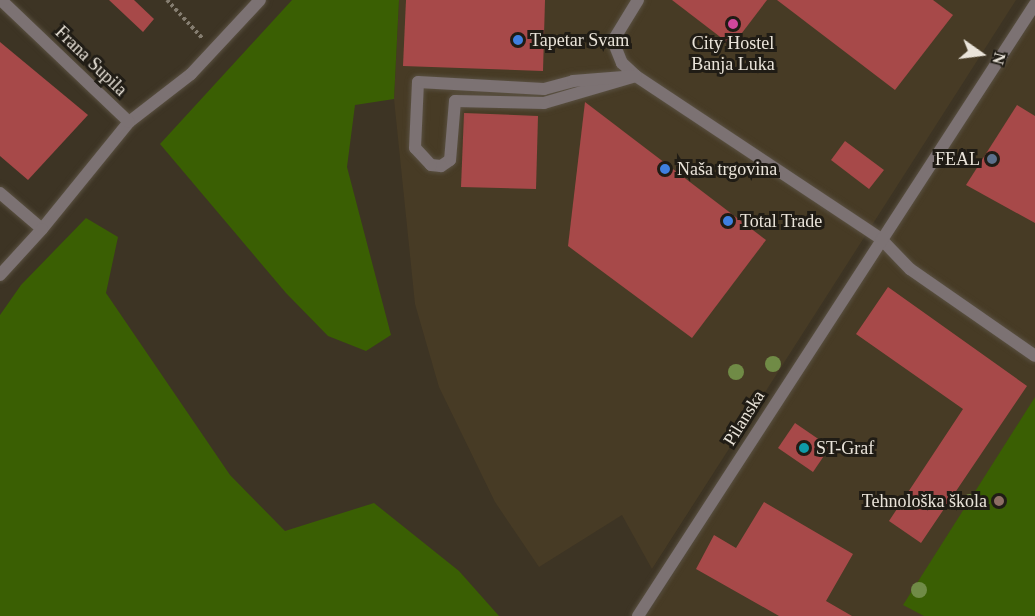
<!DOCTYPE html>
<html>
<head>
<meta charset="utf-8">
<style>
	body { margin:0 }
	#map { position:relative; width:1035px; height:616px; overflow:hidden; background:#3d3424; font-family:Georgia,serif }
	div>[style] { position:absolute }
	.built>* { inset:0; background:#473b25 }
	.green>* { inset:0; background:#3a5f03 }
	.building>* { inset:0; background:#a74949 }
	.path>* { height:4px; margin-top:-2px; transform-origin:0; background:repeating-linear-gradient(90deg,#857d70 0 3px,transparent 0 6px) }
	.roads { filter:drop-shadow(0 0 2px #595041) drop-shadow(0 0 2px #595041) }
	.service>* { height:12px; margin:-6px; padding:0 6px; transform-origin:6px; border-radius:6px; background:#7c7273 }
	.minor>* { height:12px; margin:-6px; padding:0 6px; transform-origin:6px; border-radius:6px; background:#7c7273 }
	.trees>* { width:16px; height:16px; margin:-8px; border-radius:50%; background:#708b46 }
	.dots>* { width:16px; height:16px; translate:-50% -50%; box-sizing:border-box; border:3px solid #201c15; border-radius:50% }
	span { translate:-50% -50%; white-space:nowrap; text-align:center; line-height:1.15; -webkit-text-stroke:6px #201c15; paint-order:stroke }
	.poi-label { font-size:18px; color:#eae4da }
	.left { translate:0 -50%; text-align:left }
	.right { translate:-100% -50%; text-align:right }
	.street-label { font-size:18px; color:#eae4da }
	.north { position:absolute; left:951px; top:24px; width:60px; height:60px; -webkit-text-stroke:4px #201c15; paint-order:stroke; rotate:104deg; font-size:16px; font-weight:700; line-height:24px; text-align:center; color:#eae4da }
	.north::after { content:''; display:block; margin:auto; width:21px; height:27px; background:#eae4da; clip-path:polygon(50% 0,100% 100%,50% 72%,0 100%) }
</style>
</head>
<body>
<div id="map">
	<div class="built">
		<div style="clip-path:polygon(399px 0,1016px 0,652px 569px,622px 515px,539px 567px,495px 502px,439px 387px,415px 304px,394px 99px)"></div>
		<div style="clip-path:polygon(1035px 17px,1035px 616px,647px 616px,836px 317px)"></div>
	</div>
	<div class="green">
		<div style="clip-path:polygon(292px 0,399px 0,394px 99px,355px 105px,347px 167px,391px 335px,366px 351px,328px 336px,286px 293px,160px 144px)"></div>
		<div style="clip-path:polygon(86px 218px,118px 237px,106px 293px,230px 475px,285px 531px,374px 503px,459px 571px,499px 616px,0 616px,0 315px,21px 285px)"></div>
		<div style="clip-path:polygon(1035px 397px,1035px 616px,924px 616px,903px 605px)"></div>
	</div>
	<div class="building">
		<div style="clip-path:polygon(109px 0,134px 0,154px 19px,143px 32px)"></div>
		<div style="clip-path:polygon(406px 0,545px 0,543px 71px,403px 66px)"></div>
		<div style="clip-path:polygon(672px 0,767px 0,732px 46px)"></div>
		<div style="clip-path:polygon(777px 0,933px 0,953px 15px,895px 90px)"></div>
		<div style="clip-path:polygon(0 42px,88px 115px,28px 180px,0 156px)"></div>
		<div style="clip-path:polygon(585px 102px,766px 240px,692px 338px,568px 246px)"></div>
		<div style="clip-path:polygon(1017px 105px,1035px 116px,1035px 223px,966px 185px)"></div>
		<div style="clip-path:polygon(464px 113px,538px 116px,536px 189px,461px 187px)"></div>
		<div style="clip-path:polygon(845px 141px,884px 170px,869px 189px,831px 160px)"></div>
		<div style="clip-path:polygon(888px 287px,1027px 386px,921px 543px,889px 521px,963px 409px,856px 334px)"></div>
		<div style="clip-path:polygon(795px 423px,830px 447px,813px 472px,778px 448px)"></div>
		<div style="clip-path:polygon(764px 502px,853px 554px,826px 601px,852px 616px,779px 616px,696px 569px,714px 535px,736px 548px)"></div>
	</div>
	<div class="path">
		<div style="left:167px;top:0;width:53px;rotate:47.3deg"></div>
	</div>
	<div class="roads">
		<div class="service">
			<div style="left:638px;top:0;width:48px;rotate:121.4deg"></div>
			<div style="left:613px;top:41px;width:24px;rotate:68deg"></div>
			<div style="left:622px;top:63px;width:19px;rotate:43deg"></div>
			<div style="left:636px;top:76px;width:294px;rotate:33.6deg"></div>
			<div style="left:636px;top:76px;width:96px;rotate:163.6deg"></div>
			<div style="left:544px;top:103px;width:89px;rotate:-178.7deg"></div>
			<div style="left:455px;top:101px;width:59px;rotate:94.8deg"></div>
			<div style="left:450px;top:160px;width:11px;rotate:146deg"></div>
			<div style="left:441px;top:166px;width:10px;rotate:-174deg"></div>
			<div style="left:431px;top:165px;width:23px;rotate:-133deg"></div>
			<div style="left:415px;top:148px;width:66px;rotate:-87.4deg"></div>
			<div style="left:418px;top:82px;width:126px;rotate:3.2deg"></div>
			<div style="left:544px;top:89px;width:30px;rotate:-15deg"></div>
			<div style="left:573px;top:81px;width:63px;rotate:-4.5deg"></div>
		</div>
		<div class="minor">
			<div style="left:129px;top:122px;width:78px;rotate:-37.7deg"></div>
			<div style="left:191px;top:74px;width:101px;rotate:-47deg"></div>
			<div style="left:0;top:193px;width:55px;rotate:40.6deg"></div>
			<div style="left:42px;top:229px;width:138px;rotate:-50.9deg"></div>
			<div style="left:129px;top:122px;width:177px;rotate:-136.4deg"></div>
			<div style="left:881px;top:239px;width:42px;rotate:46deg"></div>
			<div style="left:910px;top:269px;width:152px;rotate:34.8deg"></div>
			<div style="left:0;top:275px;width:62px;rotate:-47.6deg"></div>
			<div style="left:638px;top:616px;width:729px;rotate:-57.03deg"></div>
		</div>
	</div>
	<div class="trees">
		<div style="left:773px;top:364px"></div>
		<div style="left:736px;top:372px"></div>
		<div style="left:970px;top:502px"></div>
		<div style="left:919px;top:590px"></div>
	</div>
	<div class="dots">
		<div style="left:733px;top:24px;background:#d1479c"></div>
		<div style="left:518px;top:40px;background:#3f7fe0"></div>
		<div style="left:992px;top:159px;background:#5c6f8a"></div>
		<div style="left:665px;top:169px;background:#3f7fe0"></div>
		<div style="left:728px;top:221px;background:#3f7fe0"></div>
		<div style="left:804px;top:448px;background:#0f9aa8"></div>
		<div style="left:999px;top:501px;background:#8d6e63"></div>
	</div>
	<div class="poi-label">
		<span class="left" style="left:530px;top:40px">Tapetar Svam</span>
		<span style="left:733px;top:54px">City Hostel<br>Banja Luka</span>
		<span class="right" style="left:980px;top:159px">FEAL</span>
		<span class="left" style="left:677px;top:169px">Naša trgovina</span>
		<span class="left" style="left:740px;top:221px">Total Trade</span>
		<span class="left" style="left:816px;top:448px">ST-Graf</span>
		<span class="right" style="left:987px;top:501px">Tehnološka škola</span>
	</div>
	<div class="street-label">
		<span style="left:91px;top:61px;rotate:44deg">Frana Supila</span>
		<span style="left:744px;top:418px;rotate:-58deg">Pilanska</span>
	</div>
	<div class="north">N</div>
</div>
</body>
</html>
